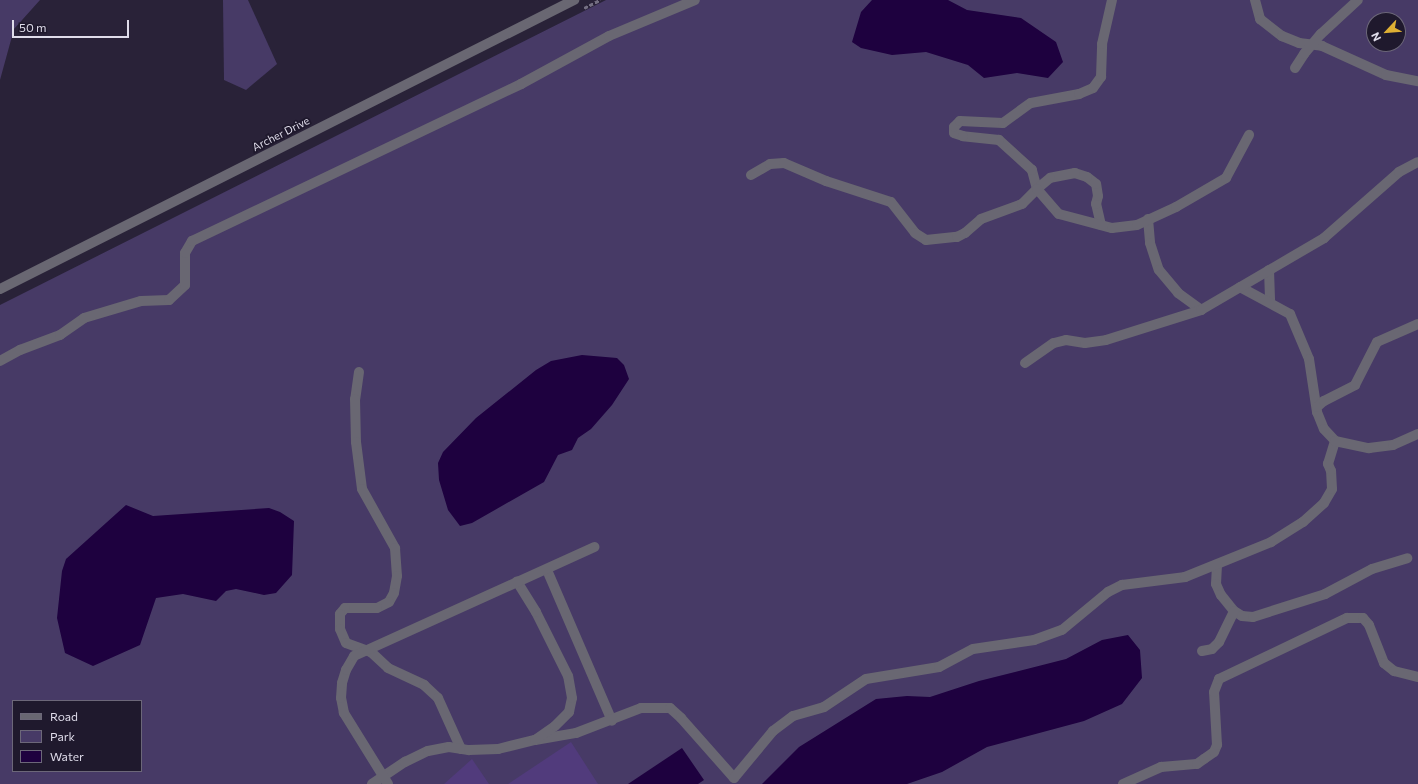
<!DOCTYPE html>
<html>
<head>
<meta charset="utf-8">
<style>
	body { margin:0 }
	#map { position:relative; width:1418px; height:784px; overflow:hidden; background:#292238; font-family:Commissioner,sans-serif }
	div>[style] { position:absolute }
	.green>* { inset:0; background:#473a66 }
	.water>* { inset:0; background:#1e013f }
	.building>* { inset:0; background:#513b7c }
	.path>* { height:2.5px; margin-top:-1.25px; transform-origin:0; background:repeating-linear-gradient(90deg,#757083 0 4px,transparent 0 6px) }
	.minor>* { height:10px; margin:-5px; padding:0 5px; transform-origin:5px; border-radius:5px; background:#696772 }
	.minor-bridge>* { height:10px; margin:-5px; padding:0 5px; transform-origin:5px; border-radius:5px; background:#696772 }
	span { translate:-50% -50%; white-space:nowrap; text-align:center; line-height:1.15; -webkit-text-stroke:3.5px #1f192d; paint-order:stroke }
	.street-label { font-size:11px; color:#dfdcea }
	.legend { position:absolute; left:12px; top:700px; width:130px; height:72px; box-sizing:border-box; background:#1f192d; border:1px solid #6c6779; margin:0; padding:5px 7px; list-style:none; font-size:12px; color:#dfdcea }
	.legend li { display:flex; align-items:center; gap:8px; height:20px }
	.legend b { width:20px; border:1px solid #6c6779 }
	.north { position:absolute; left:1366px; top:12px; width:40px; height:40px; box-sizing:border-box; background:#1f192d; border:1px solid #6c6779; border-radius:50%; rotate:244deg; font-size:11px; font-weight:700; line-height:16px; text-align:center; color:#dfdcea }
	.north::after { content:''; display:block; margin:auto; width:14px; height:18px; background:#dfb034; clip-path:polygon(50% 0,100% 100%,50% 72%,0 100%) }
	.scale { position:absolute; left:12px; top:20px; width:117px; height:18px; box-sizing:border-box; border:2px solid #dfdcea; border-top:0; padding-left:5px; font-size:12px; line-height:14px; white-space:nowrap; color:#dfdcea; -webkit-text-stroke:3px #1f192d; paint-order:stroke }
</style>
</head>
<body>
<div id="map">
	<div class="green">
		<div style="clip-path:polygon(0 0,40px 0,14px 29px,0 80px)"></div>
		<div style="clip-path:polygon(223px 0,248px 0,277px 64px,246px 90px,224px 80px)"></div>
		<div style="clip-path:polygon(evenodd,606px 0,1418px 0,1418px 784px,0 784px,0 305px,606px 0,1374px 20px,1398px 20px,1398px 44px,1374px 44px,1374px 20px,606px 0,13px 701px,141px 701px,141px 771px,13px 771px,13px 701px)"></div>
	</div>
	<div class="water">
		<div style="clip-path:polygon(872px 0,948px 0,967px 10px,1021px 18px,1056px 42px,1063px 62px,1048px 78px,1017px 73px,984px 78px,968px 65px,926px 52px,892px 55px,861px 48px,852px 42px,861px 12px)"></div>
		<div style="clip-path:polygon(582px 355px,617px 358px,624px 365px,629px 379px,612px 405px,591px 429px,578px 438px,572px 450px,558px 455px,544px 482px,472px 523px,460px 526px,448px 510px,439px 480px,438px 463px,443px 452px,476px 418px,536px 370px,551px 361px)"></div>
		<div style="clip-path:polygon(126px 505px,153px 516px,269px 508px,280px 512px,294px 521px,292px 575px,276px 593px,264px 595px,236px 589px,226px 591px,216px 601px,183px 594px,156px 598px,140px 645px,93px 666px,65px 653px,57px 618px,62px 571px,66px 559px)"></div>
		<div style="clip-path:polygon(1128px 635px,1140px 650px,1142px 678px,1122px 704px,1084px 721px,987px 747px,942px 772px,907px 784px,762px 784px,799px 747px,876px 699px,907px 696px,930px 697px,979px 681px,1066px 659px,1102px 640px)"></div>
		<div style="clip-path:polygon(682px 748px,704px 780px,698px 784px,628px 784px)"></div>
	</div>
	<div class="building">
		<div style="clip-path:polygon(571px 742px,598px 784px,508px 784px)"></div>
		<div style="clip-path:polygon(472px 759px,489px 784px,444px 784px)"></div>
	</div>
	<div class="path">
		<div style="left:584px;top:8px;width:18px;rotate:-27deg"></div>
	</div>
	<div class="minor">
		<div style="left:1255px;top:0;width:20px;rotate:75deg"></div>
		<div style="left:1260px;top:19px;width:28px;rotate:38deg"></div>
		<div style="left:1282px;top:36px;width:18px;rotate:22deg"></div>
		<div style="left:1299px;top:43px;width:23px;rotate:7deg"></div>
		<div style="left:1322px;top:46px;width:70px;rotate:24.4deg"></div>
		<div style="left:1386px;top:75px;width:33px;rotate:11deg"></div>
		<div style="left:1321px;top:34px;width:50px;rotate:-42.6deg"></div>
		<div style="left:1295px;top:68px;width:17px;rotate:-57deg"></div>
		<div style="left:751px;top:175px;width:22px;rotate:-30deg"></div>
		<div style="left:770px;top:164px;width:14px;rotate:-4deg"></div>
		<div style="left:784px;top:163px;width:46px;rotate:23.2deg"></div>
		<div style="left:826px;top:181px;width:68px;rotate:17.9deg"></div>
		<div style="left:891px;top:202px;width:39px;rotate:52deg"></div>
		<div style="left:915px;top:233px;width:13px;rotate:32deg"></div>
		<div style="left:926px;top:240px;width:31px;rotate:-6deg"></div>
		<div style="left:957px;top:237px;width:9px;rotate:-27deg"></div>
		<div style="left:965px;top:233px;width:21px;rotate:-41deg"></div>
		<div style="left:981px;top:219px;width:44px;rotate:-20.1deg"></div>
		<div style="left:1022px;top:204px;width:21px;rotate:-45deg"></div>
		<div style="left:1037px;top:189px;width:20px;rotate:-105deg"></div>
		<div style="left:1032px;top:170px;width:45px;rotate:-137.7deg"></div>
		<div style="left:999px;top:140px;width:36px;rotate:-174deg"></div>
		<div style="left:963px;top:136px;width:9px;rotate:-162deg"></div>
		<div style="left:954px;top:133px;width:6px;rotate:-90deg"></div>
		<div style="left:954px;top:127px;width:8px;rotate:-45deg"></div>
		<div style="left:960px;top:121px;width:43px;rotate:2.7deg"></div>
		<div style="left:1003px;top:123px;width:34px;rotate:-36deg"></div>
		<div style="left:1031px;top:103px;width:49px;rotate:-10.6deg"></div>
		<div style="left:1079px;top:94px;width:15px;rotate:-23deg"></div>
		<div style="left:1093px;top:88px;width:14px;rotate:-54deg"></div>
		<div style="left:1101px;top:77px;width:33px;rotate:-88deg"></div>
		<div style="left:1102px;top:44px;width:45px;rotate:-77.2deg"></div>
		<div style="left:1148px;top:219px;width:24px;rotate:85deg"></div>
		<div style="left:1150px;top:243px;width:28px;rotate:72deg"></div>
		<div style="left:1159px;top:270px;width:30px;rotate:50deg"></div>
		<div style="left:1178px;top:293px;width:29px;rotate:36deg"></div>
		<div style="left:1101px;top:225px;width:22px;rotate:-103deg"></div>
		<div style="left:1096px;top:204px;width:8px;rotate:-76deg"></div>
		<div style="left:1098px;top:196px;width:12px;rotate:-99deg"></div>
		<div style="left:1096px;top:184px;width:11px;rotate:-142deg"></div>
		<div style="left:1087px;top:177px;width:13px;rotate:-162deg"></div>
		<div style="left:1075px;top:173px;width:25px;rotate:169deg"></div>
		<div style="left:1050px;top:178px;width:17px;rotate:140deg"></div>
		<div style="left:1037px;top:189px;width:33px;rotate:49deg"></div>
		<div style="left:1059px;top:214px;width:55px;rotate:14.8deg"></div>
		<div style="left:1112px;top:228px;width:25px;rotate:-7deg"></div>
		<div style="left:1137px;top:225px;width:43px;rotate:-24.8deg"></div>
		<div style="left:1176px;top:207px;width:58px;rotate:-30.1deg"></div>
		<div style="left:1226px;top:178px;width:49px;rotate:-61.9deg"></div>
		<div style="left:1269px;top:270px;width:32px;rotate:88deg"></div>
		<div style="left:1240px;top:287px;width:57px;rotate:28.4deg"></div>
		<div style="left:1290px;top:314px;width:49px;rotate:67.1deg"></div>
		<div style="left:1309px;top:359px;width:54px;rotate:81.4deg"></div>
		<div style="left:1317px;top:412px;width:18px;rotate:68deg"></div>
		<div style="left:1324px;top:429px;width:16px;rotate:47deg"></div>
		<div style="left:0;top:289px;width:643px;rotate:-26.72deg"></div>
		<div style="left:0;top:361px;width:23px;rotate:-29deg"></div>
		<div style="left:20px;top:350px;width:43px;rotate:-20.6deg"></div>
		<div style="left:60px;top:335px;width:29px;rotate:-35deg"></div>
		<div style="left:84px;top:318px;width:59px;rotate:-16.6deg"></div>
		<div style="left:141px;top:301px;width:28px;rotate:-2deg"></div>
		<div style="left:169px;top:300px;width:22px;rotate:-43deg"></div>
		<div style="left:185px;top:285px;width:32px;rotate:-90deg"></div>
		<div style="left:185px;top:253px;width:14px;rotate:-60deg"></div>
		<div style="left:192px;top:241px;width:365px;rotate:-25.5deg"></div>
		<div style="left:521px;top:84px;width:100px;rotate:-28.6deg"></div>
		<div style="left:609px;top:36px;width:93px;rotate:-22.7deg"></div>
		<div style="left:1025px;top:363px;width:35px;rotate:-35deg"></div>
		<div style="left:1054px;top:343px;width:12px;rotate:-14deg"></div>
		<div style="left:1066px;top:340px;width:19px;rotate:9deg"></div>
		<div style="left:1085px;top:343px;width:21px;rotate:-8deg"></div>
		<div style="left:1106px;top:340px;width:100px;rotate:-17.5deg"></div>
		<div style="left:1201px;top:310px;width:143px;rotate:-30.3deg"></div>
		<div style="left:1324px;top:238px;width:100px;rotate:-41.3deg"></div>
		<div style="left:1399px;top:172px;width:21px;rotate:-28deg"></div>
		<div style="left:359px;top:372px;width:27px;rotate:98deg"></div>
		<div style="left:355px;top:399px;width:43px;rotate:88.7deg"></div>
		<div style="left:356px;top:442px;width:47px;rotate:82.7deg"></div>
		<div style="left:362px;top:489px;width:68px;rotate:60.8deg"></div>
		<div style="left:395px;top:548px;width:28px;rotate:86deg"></div>
		<div style="left:397px;top:576px;width:17px;rotate:100deg"></div>
		<div style="left:394px;top:593px;width:10px;rotate:119deg"></div>
		<div style="left:389px;top:602px;width:13px;rotate:153deg"></div>
		<div style="left:377px;top:608px;width:32px;rotate:180deg"></div>
		<div style="left:345px;top:608px;width:8px;rotate:130deg"></div>
		<div style="left:340px;top:614px;width:15px;rotate:90deg"></div>
		<div style="left:340px;top:629px;width:15px;rotate:67deg"></div>
		<div style="left:346px;top:643px;width:27px;rotate:20deg"></div>
		<div style="left:371px;top:652px;width:23px;rotate:43deg"></div>
		<div style="left:388px;top:668px;width:40px;rotate:25deg"></div>
		<div style="left:424px;top:685px;width:19px;rotate:43deg"></div>
		<div style="left:438px;top:698px;width:56px;rotate:65.7deg"></div>
		<div style="left:1317px;top:407px;width:9px;rotate:-41deg"></div>
		<div style="left:1324px;top:401px;width:35px;rotate:-27deg"></div>
		<div style="left:1355px;top:385px;width:48px;rotate:-62.9deg"></div>
		<div style="left:1377px;top:342px;width:45px;rotate:-23.7deg"></div>
		<div style="left:1217px;top:565px;width:19px;rotate:93deg"></div>
		<div style="left:1216px;top:584px;width:12px;rotate:66deg"></div>
		<div style="left:1221px;top:595px;width:21px;rotate:51deg"></div>
		<div style="left:1234px;top:611px;width:9px;rotate:32deg"></div>
		<div style="left:1242px;top:616px;width:11px;rotate:5deg"></div>
		<div style="left:1253px;top:617px;width:76px;rotate:-17.7deg"></div>
		<div style="left:1325px;top:594px;width:53px;rotate:-28deg"></div>
		<div style="left:1372px;top:569px;width:37px;rotate:-17deg"></div>
		<div style="left:547px;top:570px;width:164px;rotate:66.7deg"></div>
		<div style="left:1202px;top:651px;width:10px;rotate:-11deg"></div>
		<div style="left:1212px;top:649px;width:10px;rotate:-45deg"></div>
		<div style="left:1219px;top:642px;width:34px;rotate:-64deg"></div>
		<div style="left:535px;top:740px;width:42px;rotate:-9.7deg"></div>
		<div style="left:576px;top:733px;width:70px;rotate:-21deg"></div>
		<div style="left:641px;top:708px;width:29px"></div>
		<div style="left:670px;top:708px;width:15px;rotate:42deg"></div>
		<div style="left:681px;top:718px;width:80px;rotate:48.5deg"></div>
		<div style="left:734px;top:778px;width:61px;rotate:-50.3deg"></div>
		<div style="left:773px;top:731px;width:25px;rotate:-37deg"></div>
		<div style="left:793px;top:716px;width:32px;rotate:-16deg"></div>
		<div style="left:824px;top:707px;width:50px;rotate:-33.7deg"></div>
		<div style="left:866px;top:679px;width:74px;rotate:-9.3deg"></div>
		<div style="left:939px;top:667px;width:38px;rotate:-28deg"></div>
		<div style="left:973px;top:649px;width:62px;rotate:-8.4deg"></div>
		<div style="left:1034px;top:640px;width:30px;rotate:-20deg"></div>
		<div style="left:1062px;top:630px;width:60px;rotate:-39.6deg"></div>
		<div style="left:1108px;top:592px;width:16px;rotate:-27deg"></div>
		<div style="left:1122px;top:585px;width:64px;rotate:-7.2deg"></div>
		<div style="left:1185px;top:577px;width:93px;rotate:-22.1deg"></div>
		<div style="left:1271px;top:542px;width:38px;rotate:-32deg"></div>
		<div style="left:1303px;top:522px;width:28px;rotate:-42deg"></div>
		<div style="left:1324px;top:503px;width:16px;rotate:-60deg"></div>
		<div style="left:1332px;top:489px;width:18px;rotate:-93deg"></div>
		<div style="left:1331px;top:471px;width:8px;rotate:-113deg"></div>
		<div style="left:1328px;top:464px;width:24px;rotate:-73deg"></div>
		<div style="left:1335px;top:441px;width:35px;rotate:12deg"></div>
		<div style="left:1369px;top:448px;width:24px;rotate:-7deg"></div>
		<div style="left:1393px;top:445px;width:27px;rotate:-24deg"></div>
		<div style="left:372px;top:784px;width:40px;rotate:-34deg"></div>
		<div style="left:405px;top:762px;width:25px;rotate:-26deg"></div>
		<div style="left:428px;top:751px;width:21px;rotate:-11deg"></div>
		<div style="left:449px;top:747px;width:20px;rotate:9deg"></div>
		<div style="left:469px;top:750px;width:29px;rotate:-2deg"></div>
		<div style="left:498px;top:749px;width:38px;rotate:-14deg"></div>
		<div style="left:535px;top:740px;width:24px;rotate:-35deg"></div>
		<div style="left:555px;top:726px;width:20px;rotate:-45deg"></div>
		<div style="left:569px;top:712px;width:14px;rotate:-78deg"></div>
		<div style="left:572px;top:698px;width:22px;rotate:-100deg"></div>
		<div style="left:568px;top:676px;width:72px;rotate:-116.6deg"></div>
		<div style="left:536px;top:612px;width:36px;rotate:-122deg"></div>
		<div style="left:388px;top:784px;width:84px;rotate:-121.8deg"></div>
		<div style="left:344px;top:713px;width:15px;rotate:-101deg"></div>
		<div style="left:341px;top:698px;width:15px;rotate:-86deg"></div>
		<div style="left:342px;top:683px;width:14px;rotate:-73deg"></div>
		<div style="left:346px;top:670px;width:16px;rotate:-60deg"></div>
		<div style="left:354px;top:656px;width:264px;rotate:-24.4deg"></div>
		<div style="left:1123px;top:784px;width:42px;rotate:-24.1deg"></div>
		<div style="left:1161px;top:767px;width:36px;rotate:-5deg"></div>
		<div style="left:1197px;top:764px;width:9px;rotate:-36deg"></div>
		<div style="left:1204px;top:759px;width:12px;rotate:-35deg"></div>
		<div style="left:1214px;top:752px;width:8px;rotate:-67deg"></div>
		<div style="left:1217px;top:745px;width:53px;rotate:-93.2deg"></div>
		<div style="left:1214px;top:692px;width:14px;rotate:-69deg"></div>
		<div style="left:1219px;top:679px;width:142px;rotate:-25.5deg"></div>
		<div style="left:1347px;top:618px;width:16px"></div>
		<div style="left:1363px;top:618px;width:9px;rotate:49deg"></div>
		<div style="left:1369px;top:625px;width:41px;rotate:68.5deg"></div>
		<div style="left:1384px;top:663px;width:13px;rotate:39deg"></div>
		<div style="left:1394px;top:671px;width:25px;rotate:14deg"></div>
	</div>
	<div class="minor-bridge">
		<div style="left:1304px;top:54px;width:26px;rotate:-50deg"></div>
	</div>
	<div class="street-label">
		<span style="left:281px;top:134px;rotate:-27deg">Archer Drive</span>
	</div>
	<ul class="legend">
	<li><b style="height:5px;background:#696772"></b>Road</li>
	<li><b style="height:11px;background:#473a66"></b>Park</li>
	<li><b style="height:11px;background:#1e013f"></b>Water</li>
	</ul>
	<div class="north">N</div>
	<div class="scale">50 m</div>
</div>
</body>
</html>
